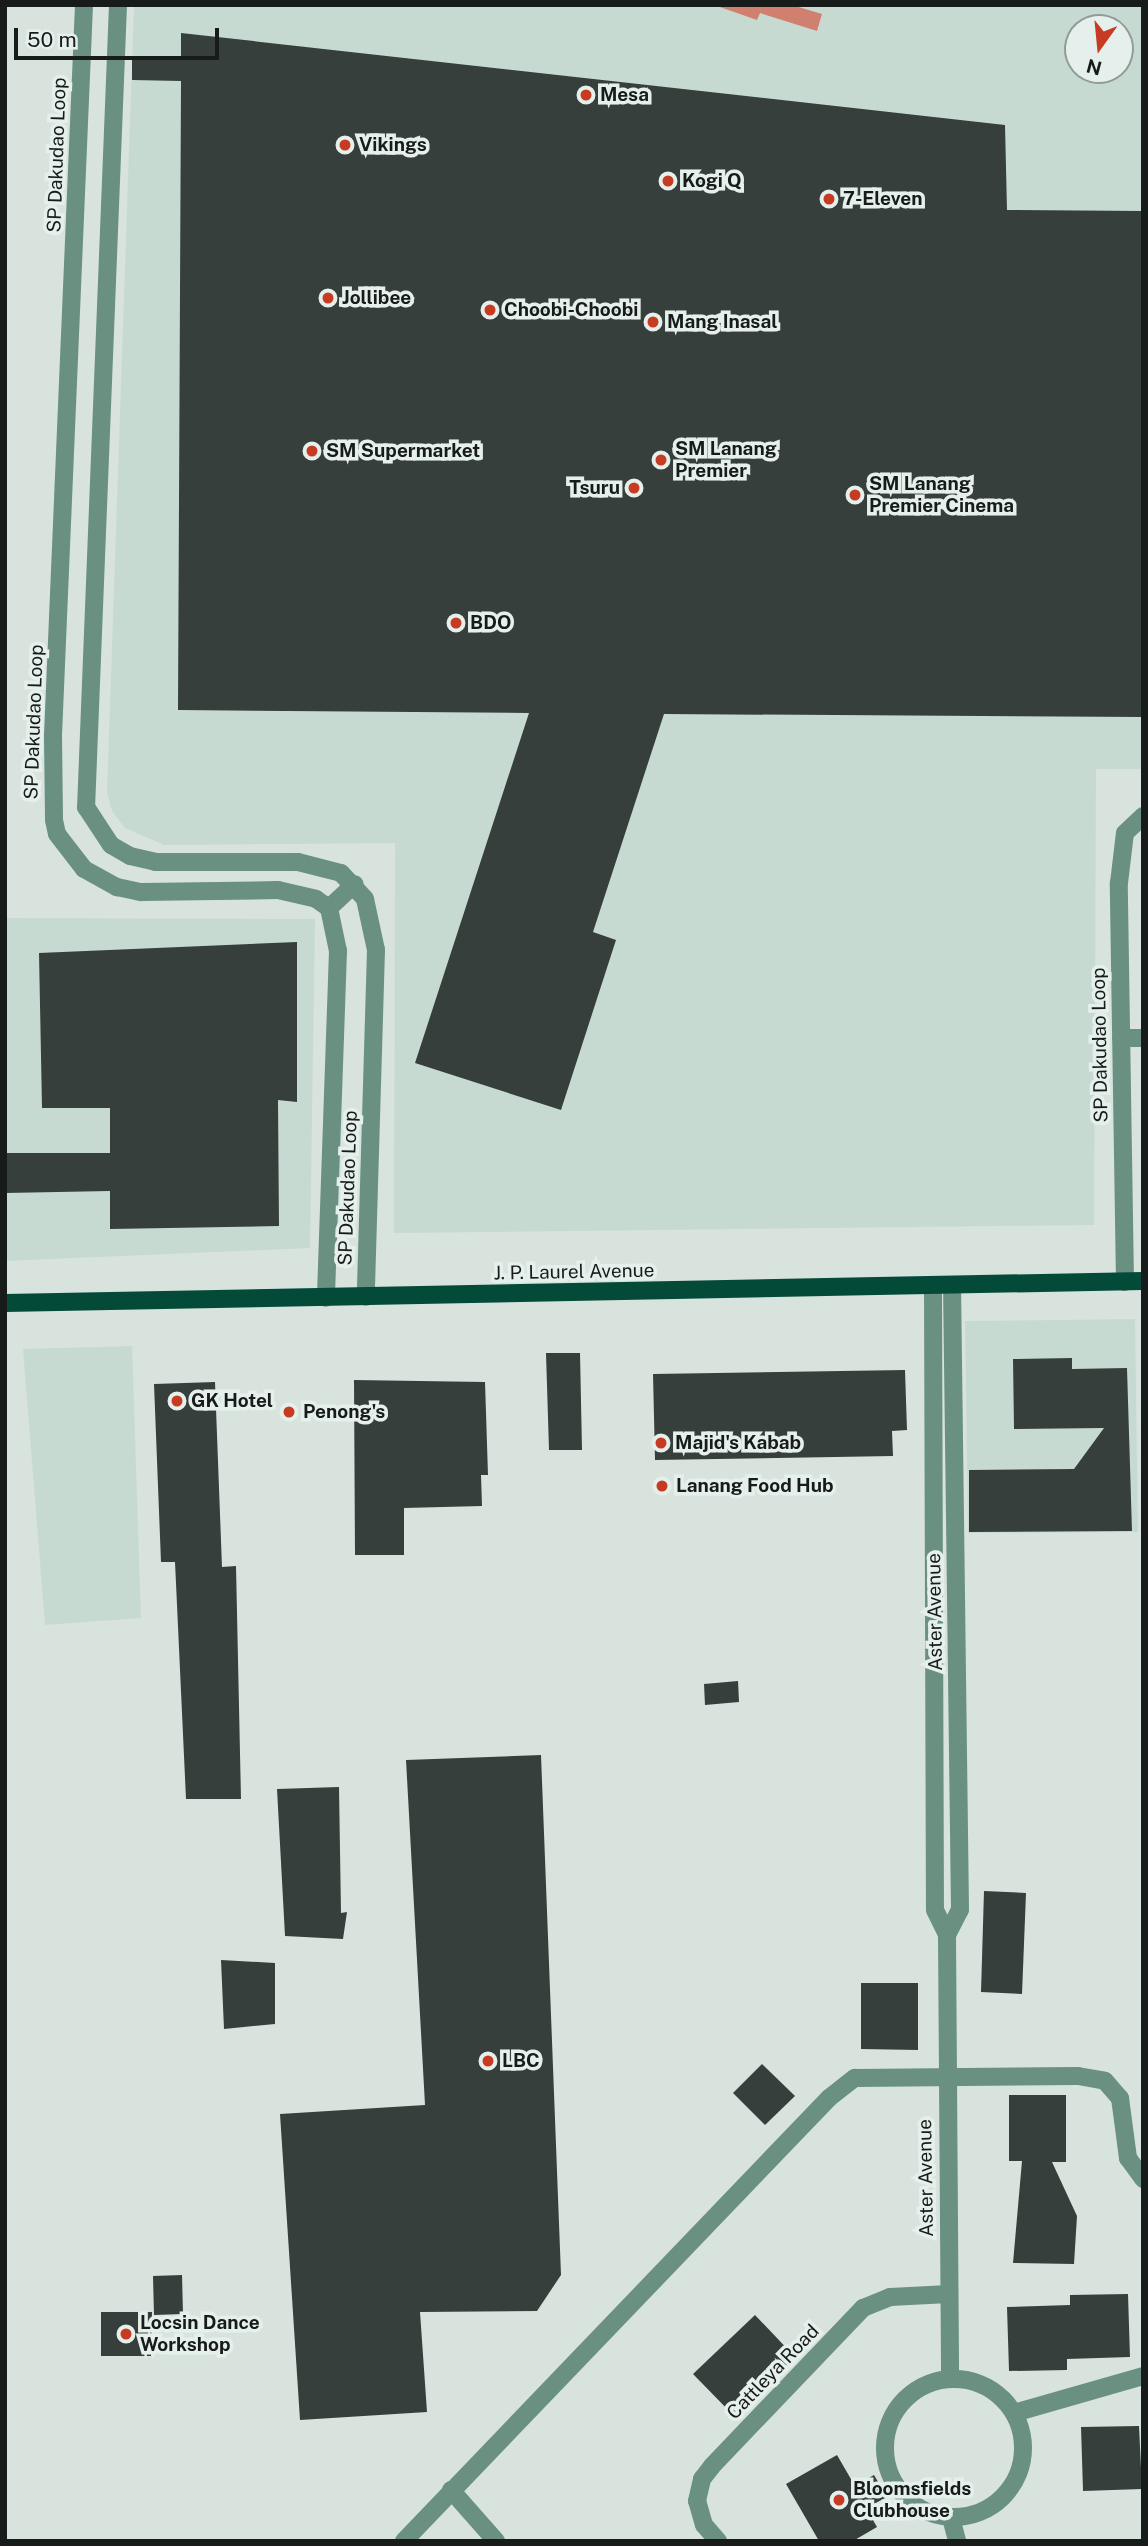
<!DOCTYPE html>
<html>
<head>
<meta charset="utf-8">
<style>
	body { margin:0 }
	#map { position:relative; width:1148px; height:2546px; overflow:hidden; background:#d8e3de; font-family:"Public Sans",sans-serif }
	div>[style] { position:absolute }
	.built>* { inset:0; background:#c7dad2 }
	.water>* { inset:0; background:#d1806f }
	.building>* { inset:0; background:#363f3b }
	.minor>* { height:18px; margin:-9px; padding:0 9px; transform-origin:9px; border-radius:9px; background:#6a9081 }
	.minor>.ring { margin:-9px; padding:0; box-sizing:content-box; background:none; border:18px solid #6a9081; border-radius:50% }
	.major>* { height:18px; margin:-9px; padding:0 9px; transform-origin:9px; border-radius:9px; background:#044a38 }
	.dots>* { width:19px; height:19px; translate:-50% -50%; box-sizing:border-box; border:4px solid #e5f0ec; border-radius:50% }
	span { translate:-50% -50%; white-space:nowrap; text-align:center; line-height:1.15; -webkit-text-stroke:7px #e5f0ec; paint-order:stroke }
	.poi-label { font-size:19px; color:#171b19; font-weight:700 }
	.left { translate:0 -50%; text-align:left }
	.right { translate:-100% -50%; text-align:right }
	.street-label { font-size:19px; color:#171b19 }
	.frame { position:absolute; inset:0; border:7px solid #171b19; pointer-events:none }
	.north { position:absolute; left:1064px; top:14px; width:70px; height:70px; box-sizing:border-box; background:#e5f0ec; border:2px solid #939b98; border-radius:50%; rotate:195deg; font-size:19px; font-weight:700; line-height:28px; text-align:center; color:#171b19 }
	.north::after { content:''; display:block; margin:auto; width:24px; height:32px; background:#c63b21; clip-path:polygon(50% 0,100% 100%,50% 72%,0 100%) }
	.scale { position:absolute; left:14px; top:28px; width:205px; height:32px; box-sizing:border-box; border:4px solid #171b19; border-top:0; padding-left:9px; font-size:21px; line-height:24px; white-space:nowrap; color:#171b19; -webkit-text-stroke:5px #e5f0ec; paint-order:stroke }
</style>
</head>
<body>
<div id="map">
	<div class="built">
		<div style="clip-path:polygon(evenodd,134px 5px,1143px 5px,1143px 769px,1096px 769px,1094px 1225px,394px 1233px,395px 843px,164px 845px,125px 828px,112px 811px,107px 792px,134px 5px,1078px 28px,1120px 28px,1120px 70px,1078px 70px,1078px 28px)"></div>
		<div style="clip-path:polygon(5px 918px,315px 919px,310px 1248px,5px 1261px)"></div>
		<div style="clip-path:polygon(1135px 1319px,1138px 1532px,968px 1533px,965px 1321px)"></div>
		<div style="clip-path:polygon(132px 1346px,141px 1618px,45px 1625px,23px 1349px)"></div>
	</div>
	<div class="water">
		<div style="clip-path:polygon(714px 5px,792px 5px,822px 14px,817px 31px,760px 13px,757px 20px)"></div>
	</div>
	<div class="building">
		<div style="clip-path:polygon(181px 33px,1005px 125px,1007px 210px,1143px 211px,1143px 717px,664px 714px,593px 932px,616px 940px,561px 1110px,415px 1063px,529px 713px,178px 710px,181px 81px,132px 80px,132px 58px,181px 58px)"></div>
		<div style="clip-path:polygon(297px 942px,297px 1102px,278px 1100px,279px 1226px,110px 1229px,110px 1191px,5px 1193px,5px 1153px,110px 1153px,110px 1108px,42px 1108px,39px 953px)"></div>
		<div style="clip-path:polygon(546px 1353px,580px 1353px,582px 1450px,549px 1450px)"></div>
		<div style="clip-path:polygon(1072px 1358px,1072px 1369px,1127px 1368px,1132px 1531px,969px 1532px,969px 1470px,1074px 1469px,1104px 1428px,1014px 1429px,1013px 1359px)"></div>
		<div style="clip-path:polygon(905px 1370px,907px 1430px,892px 1431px,893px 1456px,655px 1460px,653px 1374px)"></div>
		<div style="clip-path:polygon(354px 1380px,485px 1382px,488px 1475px,481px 1475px,482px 1506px,404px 1508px,404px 1555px,355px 1555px)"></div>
		<div style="clip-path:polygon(215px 1382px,222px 1567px,236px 1566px,241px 1799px,186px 1799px,175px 1562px,161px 1562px,154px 1384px)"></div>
		<div style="clip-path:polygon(738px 1681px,739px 1702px,705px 1705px,704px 1684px)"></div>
		<div style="clip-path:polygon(541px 1755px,561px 2275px,537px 2311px,420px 2312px,427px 2412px,300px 2420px,280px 2114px,425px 2105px,406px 1760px)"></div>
		<div style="clip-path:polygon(339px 1787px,341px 1913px,347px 1912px,343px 1939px,285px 1936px,277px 1789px)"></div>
		<div style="clip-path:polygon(984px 1891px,1026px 1893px,1022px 1994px,981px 1992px)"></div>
		<div style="clip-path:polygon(221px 1960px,275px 1963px,275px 2024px,224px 2029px)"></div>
		<div style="clip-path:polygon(861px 1983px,918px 1983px,918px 2050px,861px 2049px)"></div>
		<div style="clip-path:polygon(762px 2064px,795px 2096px,765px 2125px,733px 2093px)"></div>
		<div style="clip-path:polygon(1009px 2095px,1066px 2095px,1066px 2162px,1052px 2162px,1077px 2216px,1074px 2264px,1013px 2263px,1022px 2161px,1009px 2161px)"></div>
		<div style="clip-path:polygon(182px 2275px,183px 2314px,154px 2315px,153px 2276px)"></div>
		<div style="clip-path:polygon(1128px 2294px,1130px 2357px,1067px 2359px,1067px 2370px,1009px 2371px,1007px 2307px,1070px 2305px,1070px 2295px)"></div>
		<div style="clip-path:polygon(101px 2312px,152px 2312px,151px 2356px,101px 2356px)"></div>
		<div style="clip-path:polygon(755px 2315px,795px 2357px,734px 2416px,693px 2374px)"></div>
		<div style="clip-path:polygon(1139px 2426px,1142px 2489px,1083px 2491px,1081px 2427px)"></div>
		<div style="clip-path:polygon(837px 2455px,855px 2486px,874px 2475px,887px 2497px,866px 2508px,877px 2527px,853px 2541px,819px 2541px,786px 2484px)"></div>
	</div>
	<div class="minor">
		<div style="left:84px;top:5px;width:732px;rotate:92.43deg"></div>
		<div style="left:53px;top:736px;width:84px;rotate:89.3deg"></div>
		<div style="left:54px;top:820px;width:14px;rotate:78deg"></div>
		<div style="left:57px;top:834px;width:44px;rotate:52.4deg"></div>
		<div style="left:84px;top:869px;width:38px;rotate:29deg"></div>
		<div style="left:117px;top:887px;width:25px;rotate:12deg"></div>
		<div style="left:141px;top:892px;width:137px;rotate:-0.8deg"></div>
		<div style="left:278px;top:890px;width:39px;rotate:13deg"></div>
		<div style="left:316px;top:899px;width:16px;rotate:35deg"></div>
		<div style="left:329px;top:908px;width:44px;rotate:78.2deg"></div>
		<div style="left:338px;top:951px;width:347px;rotate:92deg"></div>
		<div style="left:118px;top:5px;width:803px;rotate:92.28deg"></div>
		<div style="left:86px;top:807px;width:45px;rotate:56.7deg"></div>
		<div style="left:111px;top:845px;width:22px;rotate:30deg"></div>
		<div style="left:130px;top:856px;width:26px;rotate:13deg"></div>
		<div style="left:155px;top:862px;width:143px"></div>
		<div style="left:298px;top:862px;width:44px;rotate:14.3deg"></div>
		<div style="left:341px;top:873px;width:35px;rotate:47deg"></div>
		<div style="left:365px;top:899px;width:52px;rotate:77.8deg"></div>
		<div style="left:376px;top:950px;width:347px;rotate:91.7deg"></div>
		<div style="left:329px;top:908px;width:35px;rotate:-43deg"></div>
		<div style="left:1121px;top:1038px;width:22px"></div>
		<div style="left:1125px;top:1282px;width:399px;rotate:-90.9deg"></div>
		<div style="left:1119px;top:883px;width:50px;rotate:-83.2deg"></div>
		<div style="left:1125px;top:833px;width:25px;rotate:-43deg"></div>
		<div style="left:933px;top:1286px;width:624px;rotate:89.82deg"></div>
		<div style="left:935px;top:1910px;width:28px;rotate:64deg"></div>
		<div style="left:947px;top:1935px;width:444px;rotate:89.6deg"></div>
		<div style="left:947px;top:1935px;width:28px;rotate:-63deg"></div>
		<div style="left:960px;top:1910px;width:625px;rotate:-90.73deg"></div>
		<div class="ring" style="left:885px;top:2379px;width:120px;height:120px"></div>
		<div style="left:1014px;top:2413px;width:134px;rotate:-16deg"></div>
		<div style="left:451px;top:2490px;width:68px;rotate:48.6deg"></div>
		<div style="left:951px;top:2518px;width:24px;rotate:75deg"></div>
		<div style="left:404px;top:2541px;width:614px;rotate:-46.19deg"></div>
		<div style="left:829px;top:2098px;width:33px;rotate:-38deg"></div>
		<div style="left:855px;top:2078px;width:223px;rotate:-0.5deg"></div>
		<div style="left:1078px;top:2076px;width:27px;rotate:10deg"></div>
		<div style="left:1105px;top:2081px;width:23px;rotate:49deg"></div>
		<div style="left:1120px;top:2098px;width:61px;rotate:82.4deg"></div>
		<div style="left:1128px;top:2158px;width:26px;rotate:54deg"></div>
		<div style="left:718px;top:2541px;width:21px;rotate:-131deg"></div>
		<div style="left:704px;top:2525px;width:25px;rotate:-106deg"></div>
		<div style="left:697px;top:2501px;width:23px;rotate:-77deg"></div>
		<div style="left:702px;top:2479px;width:16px;rotate:-52deg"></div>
		<div style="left:712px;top:2466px;width:219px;rotate:-46.3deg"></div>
		<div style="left:863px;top:2308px;width:29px;rotate:-22deg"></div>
		<div style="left:890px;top:2297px;width:59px;rotate:-2.9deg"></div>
	</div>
	<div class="major">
		<div style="left:5px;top:1303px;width:1138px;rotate:-1.11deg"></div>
	</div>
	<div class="dots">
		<div style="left:586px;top:95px;background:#c63b21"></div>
		<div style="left:345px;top:145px;background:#c63b21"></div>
		<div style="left:668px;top:181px;background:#c63b21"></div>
		<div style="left:829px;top:199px;background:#c63b21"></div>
		<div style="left:328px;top:298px;background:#c63b21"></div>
		<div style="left:490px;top:310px;background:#c63b21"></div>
		<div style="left:653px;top:322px;background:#c63b21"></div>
		<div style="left:312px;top:451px;background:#c63b21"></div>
		<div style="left:661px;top:460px;background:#c63b21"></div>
		<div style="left:634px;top:488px;background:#c63b21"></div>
		<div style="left:855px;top:495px;background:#c63b21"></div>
		<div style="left:456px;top:623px;background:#c63b21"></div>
		<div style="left:177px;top:1401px;background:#c63b21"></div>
		<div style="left:289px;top:1412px;background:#c63b21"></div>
		<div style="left:661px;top:1443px;background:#c63b21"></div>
		<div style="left:662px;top:1486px;background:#c63b21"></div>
		<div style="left:488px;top:2061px;background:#c63b21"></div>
		<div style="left:126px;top:2334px;background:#c63b21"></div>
		<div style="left:839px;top:2500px;background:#c63b21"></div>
	</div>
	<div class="poi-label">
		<span class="left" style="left:600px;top:95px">Mesa</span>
		<span class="left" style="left:359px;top:145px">Vikings</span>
		<span class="left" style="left:682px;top:181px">Kogi Q</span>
		<span class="left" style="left:843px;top:199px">7-Eleven</span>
		<span class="left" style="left:342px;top:298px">Jollibee</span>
		<span class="left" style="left:504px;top:310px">Choobi-Choobi</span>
		<span class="left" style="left:667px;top:322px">Mang Inasal</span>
		<span class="left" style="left:675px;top:460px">SM Lanang<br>Premier</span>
		<span class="left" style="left:326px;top:451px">SM Supermarket</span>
		<span class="left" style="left:869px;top:495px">SM Lanang<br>Premier Cinema</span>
		<span class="right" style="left:620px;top:488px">Tsuru</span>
		<span class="left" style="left:470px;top:623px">BDO</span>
		<span class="left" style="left:191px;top:1401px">GK Hotel</span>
		<span class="left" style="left:303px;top:1412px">Penong's</span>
		<span class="left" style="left:675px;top:1443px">Majid's Kabab</span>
		<span class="left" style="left:676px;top:1486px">Lanang Food Hub</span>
		<span class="left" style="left:502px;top:2061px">LBC</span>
		<span class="left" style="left:140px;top:2334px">Locsin Dance<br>Workshop</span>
		<span class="left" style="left:853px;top:2500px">Bloomsfields<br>Clubhouse</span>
	</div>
	<div class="street-label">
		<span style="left:57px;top:155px;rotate:-88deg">SP Dakudao Loop</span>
		<span style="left:34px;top:722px;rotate:-88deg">SP Dakudao Loop</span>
		<span style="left:1100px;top:1045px;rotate:-91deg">SP Dakudao Loop</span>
		<span style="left:348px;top:1188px;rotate:-88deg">SP Dakudao Loop</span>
		<span style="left:574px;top:1272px;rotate:-1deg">J. P. Laurel Avenue</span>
		<span style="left:935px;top:1612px;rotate:-91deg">Aster Avenue</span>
		<span style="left:926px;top:2178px;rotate:-91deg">Aster Avenue</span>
		<span style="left:773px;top:2372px;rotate:-46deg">Cattleya Road</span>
	</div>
	<div class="frame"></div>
	<div class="north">N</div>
	<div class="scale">50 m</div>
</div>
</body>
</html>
